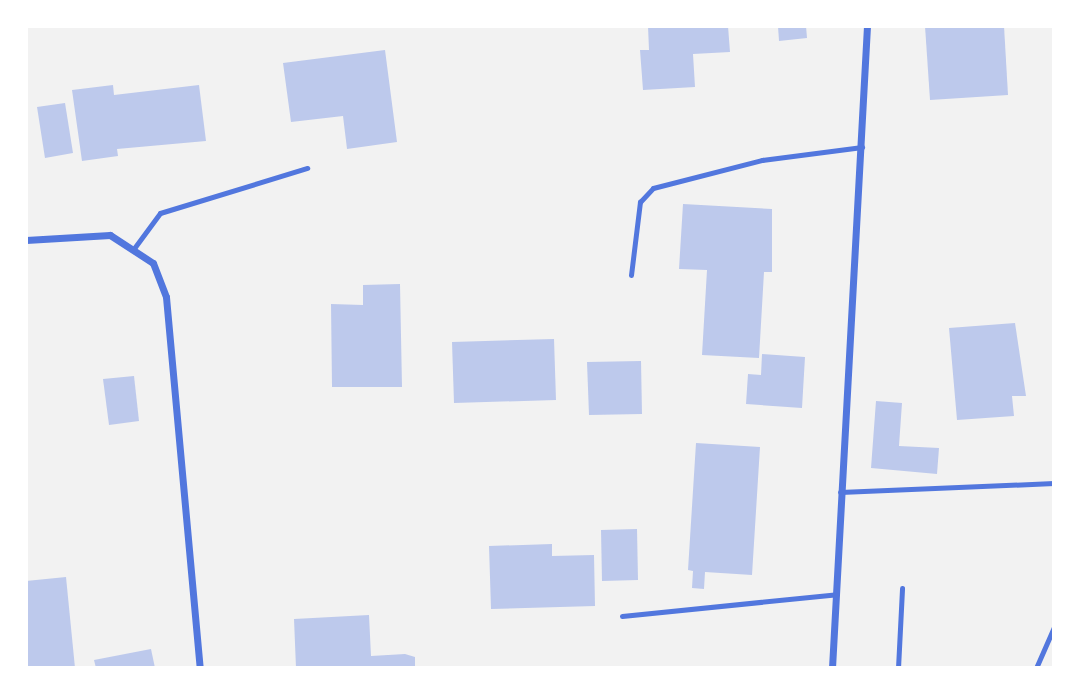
<!DOCTYPE html>
<html>
<head>
<meta charset="utf-8">
<style>
	body { margin:0 }
	#map { position:relative; width:1080px; height:694px; overflow:hidden; background:#f2f2f2; font-family:Figtree,sans-serif }
	div>[style] { position:absolute }
	.building>* { inset:0; background:#bdc9ec }
	.service>* { height:5px; margin:-2.5px; padding:0 2.5px; transform-origin:2.5px; border-radius:2.5px; background:#5277de }
	.minor>* { height:7px; margin:-3.5px; padding:0 3.5px; transform-origin:3.5px; border-radius:3.5px; background:#5277de }
	span { translate:-50% -50%; white-space:nowrap; text-align:center; line-height:1.15; -webkit-text-stroke:5px #fff; paint-order:stroke }
	.frame { position:absolute; inset:0; border:28px solid #fff; pointer-events:none }
</style>
</head>
<body>
<div id="map">
	<div class="building">
		<div style="clip-path:polygon(648px 26px,728px 26px,730px 52px,693px 54px,695px 87px,643px 90px,640px 50px,649px 50px)"></div>
		<div style="clip-path:polygon(778px 26px,806px 26px,807px 38px,779px 41px)"></div>
		<div style="clip-path:polygon(925px 26px,1004px 26px,1008px 95px,930px 100px)"></div>
		<div style="clip-path:polygon(385px 50px,397px 142px,347px 149px,343px 116px,291px 122px,283px 63px)"></div>
		<div style="clip-path:polygon(113px 85px,114px 95px,199px 85px,206px 141px,117px 149px,118px 156px,82px 161px,72px 90px)"></div>
		<div style="clip-path:polygon(65px 103px,73px 153px,45px 158px,37px 107px)"></div>
		<div style="clip-path:polygon(683px 204px,772px 209px,772px 272px,764px 272px,759px 358px,702px 355px,707px 270px,679px 269px)"></div>
		<div style="clip-path:polygon(400px 284px,402px 387px,332px 387px,331px 304px,363px 305px,363px 285px)"></div>
		<div style="clip-path:polygon(1015px 323px,1026px 396px,1012px 396px,1014px 416px,957px 420px,949px 328px)"></div>
		<div style="clip-path:polygon(554px 339px,556px 400px,454px 403px,452px 342px)"></div>
		<div style="clip-path:polygon(762px 354px,805px 357px,802px 408px,746px 404px,748px 374px,761px 375px)"></div>
		<div style="clip-path:polygon(641px 361px,642px 414px,589px 415px,587px 362px)"></div>
		<div style="clip-path:polygon(134px 376px,139px 421px,109px 425px,103px 379px)"></div>
		<div style="clip-path:polygon(876px 401px,902px 403px,899px 446px,939px 448px,937px 474px,871px 468px)"></div>
		<div style="clip-path:polygon(696px 443px,760px 447px,752px 575px,705px 572px,704px 589px,692px 588px,693px 571px,688px 570px)"></div>
		<div style="clip-path:polygon(637px 529px,638px 580px,602px 581px,601px 530px)"></div>
		<div style="clip-path:polygon(552px 544px,552px 556px,594px 555px,595px 606px,491px 609px,489px 546px)"></div>
		<div style="clip-path:polygon(66px 577px,75px 668px,26px 668px,26px 581px)"></div>
		<div style="clip-path:polygon(369px 615px,371px 656px,405px 654px,415px 657px,415px 668px,296px 668px,294px 619px)"></div>
		<div style="clip-path:polygon(151px 649px,155px 668px,96px 668px,94px 660px)"></div>
	</div>
	<div class="service">
		<div style="left:135px;top:247px;width:42px;rotate:-53.7deg"></div>
		<div style="left:160px;top:213px;width:154px;rotate:-17deg"></div>
		<div style="left:631px;top:275px;width:74px;rotate:-83deg"></div>
		<div style="left:640px;top:202px;width:19px;rotate:-47deg"></div>
		<div style="left:653px;top:188px;width:113px;rotate:-14.4deg"></div>
		<div style="left:762px;top:160px;width:101px;rotate:-7.4deg"></div>
		<div style="left:840px;top:492px;width:214px;rotate:-2.4deg"></div>
		<div style="left:622px;top:616px;width:216px;rotate:-5.8deg"></div>
		<div style="left:898px;top:668px;width:80px;rotate:-87.1deg"></div>
		<div style="left:1036px;top:668px;width:45px;rotate:-66.3deg"></div>
	</div>
	<div class="minor">
		<div style="left:26px;top:240px;width:84px;rotate:-3.4deg"></div>
		<div style="left:110px;top:235px;width:51px;rotate:33.1deg"></div>
		<div style="left:153px;top:263px;width:36px;rotate:69deg"></div>
		<div style="left:166px;top:297px;width:373px;rotate:84.8deg"></div>
		<div style="left:832px;top:668px;width:643px;rotate:-86.88deg"></div>
	</div>
	<div class="frame"></div>
</div>
</body>
</html>
